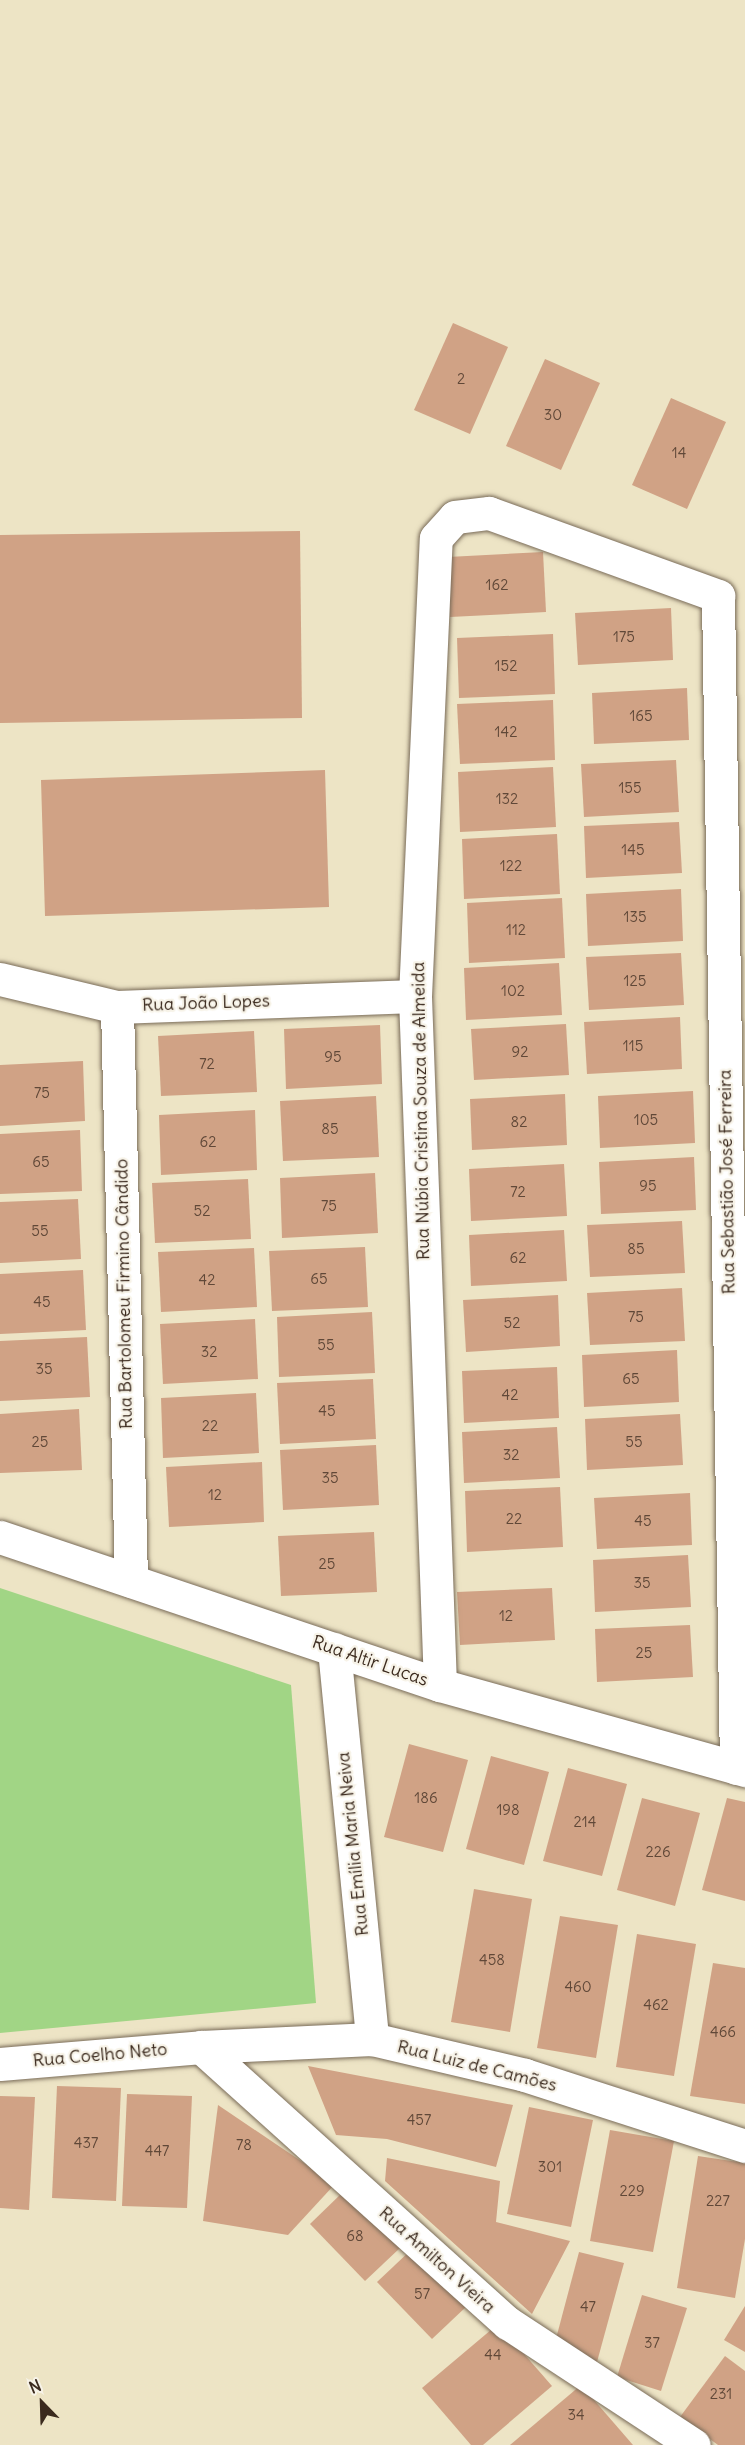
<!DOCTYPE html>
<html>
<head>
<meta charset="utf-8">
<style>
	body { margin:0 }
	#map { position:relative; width:745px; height:2445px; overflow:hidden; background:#ede4c5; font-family:Delius,sans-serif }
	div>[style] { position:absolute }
	.green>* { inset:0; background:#a1d585 }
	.building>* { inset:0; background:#d0a285 }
	.roads { filter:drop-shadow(0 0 2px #796b58) drop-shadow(0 0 2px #796b58) }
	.minor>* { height:33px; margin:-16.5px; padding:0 16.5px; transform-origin:16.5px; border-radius:16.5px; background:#fff }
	span { translate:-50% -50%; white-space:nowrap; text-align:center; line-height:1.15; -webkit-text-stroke:4.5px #f7f3e8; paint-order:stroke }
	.number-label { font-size:15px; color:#604838 }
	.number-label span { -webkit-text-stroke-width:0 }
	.street-label { font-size:18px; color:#3b2a1e }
	.north { position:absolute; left:12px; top:2373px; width:60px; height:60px; -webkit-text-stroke:4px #f7f3e8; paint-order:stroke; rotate:337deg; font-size:16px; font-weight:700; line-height:24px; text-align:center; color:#3b2a1e }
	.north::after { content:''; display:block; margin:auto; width:21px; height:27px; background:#3b2a1e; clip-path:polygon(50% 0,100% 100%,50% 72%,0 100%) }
</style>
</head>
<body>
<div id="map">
	<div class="green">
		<div style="clip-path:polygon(0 1588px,291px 1685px,316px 2003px,0 2033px)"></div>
	</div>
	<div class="building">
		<div style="clip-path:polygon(453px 323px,508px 347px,470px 434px,414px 410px)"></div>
		<div style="clip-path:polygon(545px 359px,600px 383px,561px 470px,506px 446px)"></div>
		<div style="clip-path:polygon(671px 398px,726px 422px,687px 509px,632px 485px)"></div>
		<div style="clip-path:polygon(300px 531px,302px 718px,0 723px,0 535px)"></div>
		<div style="clip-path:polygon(543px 552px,546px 612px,450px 617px,448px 557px)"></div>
		<div style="clip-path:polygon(671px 608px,673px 660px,578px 665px,575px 613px)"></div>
		<div style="clip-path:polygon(553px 634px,555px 694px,459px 698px,457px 638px)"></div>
		<div style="clip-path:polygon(687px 688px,689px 740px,594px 744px,592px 693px)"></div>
		<div style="clip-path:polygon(553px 700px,555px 760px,460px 764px,457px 704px)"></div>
		<div style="clip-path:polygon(676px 760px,679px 812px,584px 817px,581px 764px)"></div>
		<div style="clip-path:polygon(553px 767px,556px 827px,460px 832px,458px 772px)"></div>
		<div style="clip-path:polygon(325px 770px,329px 907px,45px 916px,41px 780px)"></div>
		<div style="clip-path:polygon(679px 822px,682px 873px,586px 878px,584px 826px)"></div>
		<div style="clip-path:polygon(557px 834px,560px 894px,464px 899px,462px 839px)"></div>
		<div style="clip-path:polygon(681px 889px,683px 941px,588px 946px,586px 894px)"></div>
		<div style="clip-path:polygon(562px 898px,565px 958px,469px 963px,467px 903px)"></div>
		<div style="clip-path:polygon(681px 953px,684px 1005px,589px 1010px,586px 957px)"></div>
		<div style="clip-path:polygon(559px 963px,562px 1015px,466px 1020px,464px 968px)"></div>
		<div style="clip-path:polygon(680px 1017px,682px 1069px,587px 1074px,584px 1022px)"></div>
		<div style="clip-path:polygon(566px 1024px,569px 1075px,474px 1080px,471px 1029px)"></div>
		<div style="clip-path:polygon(380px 1025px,382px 1084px,286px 1089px,284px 1029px)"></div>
		<div style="clip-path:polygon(254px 1031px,257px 1092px,161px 1096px,158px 1036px)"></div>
		<div style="clip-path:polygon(83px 1061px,85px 1121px,0 1126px,0 1065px)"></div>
		<div style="clip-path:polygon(693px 1091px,695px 1143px,600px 1148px,598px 1096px)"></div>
		<div style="clip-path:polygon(565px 1094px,567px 1145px,472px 1150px,470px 1099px)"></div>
		<div style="clip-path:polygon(376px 1096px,379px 1157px,283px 1161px,280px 1101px)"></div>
		<div style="clip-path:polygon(255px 1110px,257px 1170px,161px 1175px,159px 1115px)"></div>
		<div style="clip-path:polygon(80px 1130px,82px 1191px,0 1194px,0 1134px)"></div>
		<div style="clip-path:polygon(694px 1157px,696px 1210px,601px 1214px,599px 1162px)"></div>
		<div style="clip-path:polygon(564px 1164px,567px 1216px,471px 1221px,469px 1169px)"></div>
		<div style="clip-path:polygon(375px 1173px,378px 1233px,282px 1238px,280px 1178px)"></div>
		<div style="clip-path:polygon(248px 1179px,251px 1239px,155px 1243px,152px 1183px)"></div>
		<div style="clip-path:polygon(78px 1199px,81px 1259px,0 1263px,0 1202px)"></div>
		<div style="clip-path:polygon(682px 1221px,685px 1273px,590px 1277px,587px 1225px)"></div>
		<div style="clip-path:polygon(564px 1230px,567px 1281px,471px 1286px,469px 1235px)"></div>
		<div style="clip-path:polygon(365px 1247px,368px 1307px,272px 1311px,269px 1251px)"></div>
		<div style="clip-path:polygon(254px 1248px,257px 1307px,161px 1312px,158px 1252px)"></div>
		<div style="clip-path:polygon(83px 1270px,86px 1330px,0 1334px,0 1274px)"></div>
		<div style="clip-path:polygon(682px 1288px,685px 1341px,590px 1345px,587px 1293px)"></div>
		<div style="clip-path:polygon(558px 1295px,560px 1346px,466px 1352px,463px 1300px)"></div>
		<div style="clip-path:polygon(372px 1312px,375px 1373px,279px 1377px,277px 1317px)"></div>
		<div style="clip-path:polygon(255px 1319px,258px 1379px,163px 1384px,160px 1324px)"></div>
		<div style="clip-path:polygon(87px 1337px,90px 1397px,0 1401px,0 1341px)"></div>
		<div style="clip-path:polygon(677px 1350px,679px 1402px,584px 1407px,582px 1355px)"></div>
		<div style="clip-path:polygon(557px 1367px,559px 1418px,464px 1423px,462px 1371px)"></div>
		<div style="clip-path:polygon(373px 1379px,376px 1439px,280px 1444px,277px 1383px)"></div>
		<div style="clip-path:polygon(256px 1393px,259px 1453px,163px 1458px,161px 1398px)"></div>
		<div style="clip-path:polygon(79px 1409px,82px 1470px,0 1473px,0 1414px)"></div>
		<div style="clip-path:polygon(680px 1414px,683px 1465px,587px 1470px,585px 1419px)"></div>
		<div style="clip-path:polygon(557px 1427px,560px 1478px,464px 1483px,462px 1432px)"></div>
		<div style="clip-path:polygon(376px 1445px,379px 1505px,283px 1510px,280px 1450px)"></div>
		<div style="clip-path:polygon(262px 1462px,264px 1522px,169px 1527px,166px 1467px)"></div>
		<div style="clip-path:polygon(560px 1487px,563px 1547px,467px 1552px,465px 1491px)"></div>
		<div style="clip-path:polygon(690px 1493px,692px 1545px,597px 1549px,594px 1498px)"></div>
		<div style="clip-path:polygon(374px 1532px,377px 1592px,281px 1596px,278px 1536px)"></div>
		<div style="clip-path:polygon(688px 1555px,691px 1607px,595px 1612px,593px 1560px)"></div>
		<div style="clip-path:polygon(552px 1588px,555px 1640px,460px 1645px,457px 1592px)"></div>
		<div style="clip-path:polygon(690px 1625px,693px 1677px,597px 1682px,595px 1629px)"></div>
		<div style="clip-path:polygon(409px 1744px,468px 1760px,443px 1852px,384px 1837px)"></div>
		<div style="clip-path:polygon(491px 1756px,549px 1772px,524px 1865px,466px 1849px)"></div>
		<div style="clip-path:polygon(568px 1768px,627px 1784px,602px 1876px,543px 1861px)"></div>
		<div style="clip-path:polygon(642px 1798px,700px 1813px,675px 1906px,617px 1890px)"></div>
		<div style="clip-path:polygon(727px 1798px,745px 1802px,745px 1901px,702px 1890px)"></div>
		<div style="clip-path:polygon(474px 1889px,532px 1899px,510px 2032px,451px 2022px)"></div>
		<div style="clip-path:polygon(560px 1916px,618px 1925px,596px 2058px,537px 2048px)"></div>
		<div style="clip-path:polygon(637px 1934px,696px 1944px,674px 2076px,616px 2067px)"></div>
		<div style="clip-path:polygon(713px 1963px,745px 1968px,745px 2104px,690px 2096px)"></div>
		<div style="clip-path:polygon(308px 2066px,513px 2105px,496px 2167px,387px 2139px,336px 2135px)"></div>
		<div style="clip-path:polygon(57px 2086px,121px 2088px,116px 2201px,52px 2198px)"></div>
		<div style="clip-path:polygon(127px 2094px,192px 2096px,187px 2208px,122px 2206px)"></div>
		<div style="clip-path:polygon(0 2096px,35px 2097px,29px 2210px,0 2208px)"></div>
		<div style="clip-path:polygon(218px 2105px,335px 2184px,288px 2235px,203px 2221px)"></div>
		<div style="clip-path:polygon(529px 2107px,593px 2120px,571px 2227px,507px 2214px)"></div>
		<div style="clip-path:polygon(610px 2130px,674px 2141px,653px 2252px,590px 2241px)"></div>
		<div style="clip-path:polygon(698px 2156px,745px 2163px,745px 2239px,735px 2298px,677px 2288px)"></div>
		<div style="clip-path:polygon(387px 2158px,500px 2181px,496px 2222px,570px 2241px,532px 2314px,385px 2181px)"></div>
		<div style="clip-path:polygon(344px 2191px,400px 2248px,365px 2281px,310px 2224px)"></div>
		<div style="clip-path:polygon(412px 2249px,467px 2306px,432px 2339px,377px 2282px)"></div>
		<div style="clip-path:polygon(579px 2252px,624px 2263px,597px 2362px,553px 2350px)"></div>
		<div style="clip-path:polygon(642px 2295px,687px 2308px,661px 2391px,617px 2377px)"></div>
		<div style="clip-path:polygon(745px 2306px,745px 2352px,724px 2340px)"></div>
		<div style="clip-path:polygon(498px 2324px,552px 2386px,483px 2445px,471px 2445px,422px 2388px)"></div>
		<div style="clip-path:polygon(725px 2356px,745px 2371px,745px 2445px,718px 2445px,680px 2417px)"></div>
		<div style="clip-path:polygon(581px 2385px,633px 2445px,510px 2445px)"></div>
	</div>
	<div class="roads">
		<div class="minor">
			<div style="left:0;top:979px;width:120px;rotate:13.5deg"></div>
			<div style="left:117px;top:1007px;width:298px;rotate:-2.1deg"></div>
			<div style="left:117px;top:1007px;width:574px;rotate:88.6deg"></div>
			<div style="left:0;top:1537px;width:464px;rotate:18.6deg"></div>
			<div style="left:440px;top:1685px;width:317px;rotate:15.6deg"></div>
			<div style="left:334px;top:1649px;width:392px;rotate:84.4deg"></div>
			<div style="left:440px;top:1685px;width:689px;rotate:-92.08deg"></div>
			<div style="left:415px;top:996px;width:458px;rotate:-87.4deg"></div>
			<div style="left:436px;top:538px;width:28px;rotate:-48deg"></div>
			<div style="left:455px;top:517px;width:34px;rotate:-7deg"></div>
			<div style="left:489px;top:513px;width:244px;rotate:19.9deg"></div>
			<div style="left:718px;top:596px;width:1172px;rotate:89.12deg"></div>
			<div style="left:201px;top:2047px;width:413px;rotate:42deg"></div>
			<div style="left:508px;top:2323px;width:222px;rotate:33.3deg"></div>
			<div style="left:0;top:2064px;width:202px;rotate:-4.8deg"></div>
			<div style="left:201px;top:2047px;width:171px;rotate:-2.7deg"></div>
			<div style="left:372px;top:2039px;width:157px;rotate:13.2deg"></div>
			<div style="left:525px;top:2075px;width:231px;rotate:17.9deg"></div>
		</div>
	</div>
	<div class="number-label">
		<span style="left:461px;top:379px">2</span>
		<span style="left:553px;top:415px">30</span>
		<span style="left:679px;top:453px">14</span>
		<span style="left:497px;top:585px">162</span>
		<span style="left:624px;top:637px">175</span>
		<span style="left:506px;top:666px">152</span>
		<span style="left:641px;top:716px">165</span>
		<span style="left:506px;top:732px">142</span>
		<span style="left:630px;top:788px">155</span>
		<span style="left:507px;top:799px">132</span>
		<span style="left:633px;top:850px">145</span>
		<span style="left:511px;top:866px">122</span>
		<span style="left:635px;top:917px">135</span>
		<span style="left:516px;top:930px">112</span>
		<span style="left:635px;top:981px">125</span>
		<span style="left:513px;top:991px">102</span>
		<span style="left:633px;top:1046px">115</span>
		<span style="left:520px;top:1052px">92</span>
		<span style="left:333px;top:1057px">95</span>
		<span style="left:207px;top:1064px">72</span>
		<span style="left:42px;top:1093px">75</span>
		<span style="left:646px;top:1120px">105</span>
		<span style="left:519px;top:1122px">82</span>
		<span style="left:330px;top:1129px">85</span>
		<span style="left:208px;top:1142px">62</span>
		<span style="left:41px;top:1162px">65</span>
		<span style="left:648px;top:1186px">95</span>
		<span style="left:518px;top:1192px">72</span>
		<span style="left:329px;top:1206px">75</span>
		<span style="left:202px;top:1211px">52</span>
		<span style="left:40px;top:1231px">55</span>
		<span style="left:636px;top:1249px">85</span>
		<span style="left:518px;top:1258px">62</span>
		<span style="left:319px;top:1279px">65</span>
		<span style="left:207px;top:1280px">42</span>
		<span style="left:42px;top:1302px">45</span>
		<span style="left:636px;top:1317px">75</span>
		<span style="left:512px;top:1323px">52</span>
		<span style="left:326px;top:1345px">55</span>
		<span style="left:209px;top:1352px">32</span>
		<span style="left:44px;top:1369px">35</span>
		<span style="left:631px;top:1379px">65</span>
		<span style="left:510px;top:1395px">42</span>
		<span style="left:327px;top:1411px">45</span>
		<span style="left:210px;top:1426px">22</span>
		<span style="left:40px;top:1442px">25</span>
		<span style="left:634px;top:1442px">55</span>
		<span style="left:511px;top:1455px">32</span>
		<span style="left:330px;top:1478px">35</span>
		<span style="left:215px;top:1495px">12</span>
		<span style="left:514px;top:1519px">22</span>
		<span style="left:643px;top:1521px">45</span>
		<span style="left:327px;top:1564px">25</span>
		<span style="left:642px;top:1583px">35</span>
		<span style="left:506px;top:1616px">12</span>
		<span style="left:644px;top:1653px">25</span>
		<span style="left:426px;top:1798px">186</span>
		<span style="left:508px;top:1810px">198</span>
		<span style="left:585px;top:1822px">214</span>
		<span style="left:658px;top:1852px">226</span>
		<span style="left:492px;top:1960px">458</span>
		<span style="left:578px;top:1987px">460</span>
		<span style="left:656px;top:2005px">462</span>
		<span style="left:723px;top:2032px">466</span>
		<span style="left:419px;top:2120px">457</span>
		<span style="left:86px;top:2143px">437</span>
		<span style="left:244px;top:2145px">78</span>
		<span style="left:157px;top:2151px">447</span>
		<span style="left:550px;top:2167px">301</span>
		<span style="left:632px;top:2191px">229</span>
		<span style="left:718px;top:2201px">227</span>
		<span style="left:355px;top:2236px">68</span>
		<span style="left:422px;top:2294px">57</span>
		<span style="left:588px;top:2307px">47</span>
		<span style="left:652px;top:2343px">37</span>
		<span style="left:493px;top:2355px">44</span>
		<span style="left:721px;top:2394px">231</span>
		<span style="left:576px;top:2415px">34</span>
	</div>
	<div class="street-label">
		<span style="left:206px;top:1003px;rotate:-2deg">Rua João Lopes</span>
		<span style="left:421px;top:1111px;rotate:-91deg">Rua Núbia Cristina Souza de Almeida</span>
		<span style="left:727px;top:1182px;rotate:-91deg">Rua Sebastião José Ferreira</span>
		<span style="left:124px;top:1294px;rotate:-91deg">Rua Bartolomeu Firmino Cândido</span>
		<span style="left:370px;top:1661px;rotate:19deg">Rua Altir Lucas</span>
		<span style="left:353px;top:1844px;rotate:-96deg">Rua Emília Maria Neiva</span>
		<span style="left:100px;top:2055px;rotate:-5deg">Rua Coelho Neto</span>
		<span style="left:477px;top:2066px;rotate:14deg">Rua Luiz de Camões</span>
		<span style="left:437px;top:2260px;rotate:42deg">Rua Amilton Vieira</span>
	</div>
	<div class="north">N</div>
</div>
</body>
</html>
